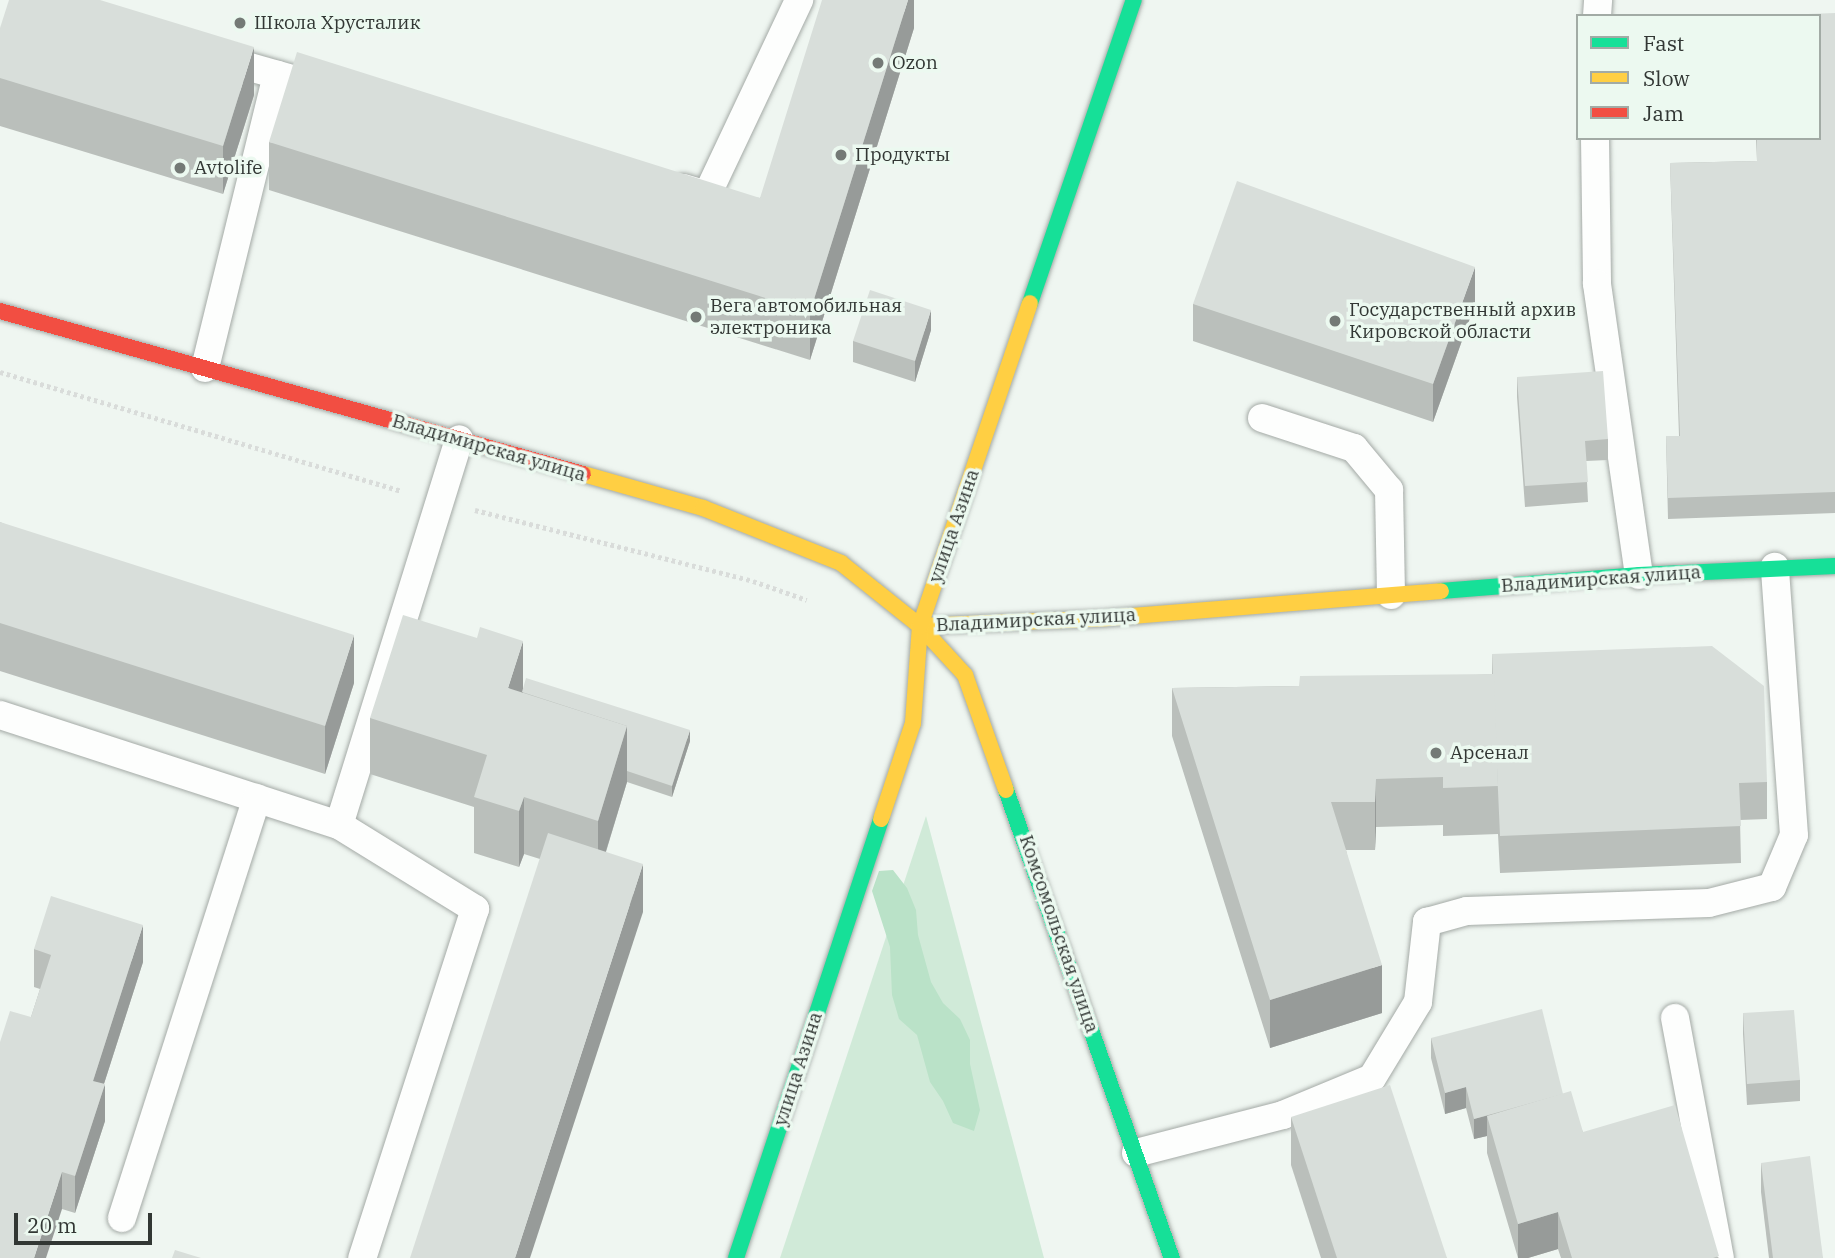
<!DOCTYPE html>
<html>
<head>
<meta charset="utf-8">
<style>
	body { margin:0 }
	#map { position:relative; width:1835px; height:1258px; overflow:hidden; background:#eff6f1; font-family:"IBM Plex Serif",serif }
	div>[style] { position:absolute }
	.green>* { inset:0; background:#d0ead8 }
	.forest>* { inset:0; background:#bae2c8 }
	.path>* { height:4.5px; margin-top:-2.25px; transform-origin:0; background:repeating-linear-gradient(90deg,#d9dcda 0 3.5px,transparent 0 7px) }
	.roads { filter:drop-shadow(0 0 2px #a4aaa6) drop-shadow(0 0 2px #a4aaa6) }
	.lane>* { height:28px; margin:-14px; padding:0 14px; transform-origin:14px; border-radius:14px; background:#fdfefd }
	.fast>* { height:16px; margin:-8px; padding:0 8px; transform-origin:8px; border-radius:8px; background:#16e098 }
	.slow>* { height:16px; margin:-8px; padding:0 8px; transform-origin:8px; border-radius:8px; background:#ffcf43 }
	.jam>* { height:16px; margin:-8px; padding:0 8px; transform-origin:8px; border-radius:8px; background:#f24e42 }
	.wall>* { inset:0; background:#babfbb }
	.shaded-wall>* { inset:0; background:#979b99 }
	.building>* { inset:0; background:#d8deda }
	.dots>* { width:19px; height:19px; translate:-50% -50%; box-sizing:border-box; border:4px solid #ecf9f0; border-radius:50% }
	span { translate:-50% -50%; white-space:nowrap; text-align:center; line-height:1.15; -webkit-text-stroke:7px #ecf9f0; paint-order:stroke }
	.poi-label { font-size:19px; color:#323734 }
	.left { translate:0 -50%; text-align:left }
	.street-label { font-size:19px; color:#323734 }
	.legend { position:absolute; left:1576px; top:14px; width:245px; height:126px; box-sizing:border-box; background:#ecf9f0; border:2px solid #a2aba5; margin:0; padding:9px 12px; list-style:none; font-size:21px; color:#323734 }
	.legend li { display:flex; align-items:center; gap:14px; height:35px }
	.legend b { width:35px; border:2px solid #a2aba5 }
	.scale { position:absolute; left:14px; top:1213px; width:138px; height:32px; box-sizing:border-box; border:4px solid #323734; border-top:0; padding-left:9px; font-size:21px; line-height:24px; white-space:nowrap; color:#323734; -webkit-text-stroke:5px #ecf9f0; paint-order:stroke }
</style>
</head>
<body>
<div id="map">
	<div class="green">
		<div style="clip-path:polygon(926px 816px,1044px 1258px,780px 1258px)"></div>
	</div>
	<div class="forest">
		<div style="clip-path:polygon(893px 870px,907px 888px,916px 910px,918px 935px,931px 982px,943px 1003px,960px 1019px,970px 1040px,970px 1064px,980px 1110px,974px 1131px,953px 1123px,943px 1101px,930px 1082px,917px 1035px,899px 1019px,892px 995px,890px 947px,872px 891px,879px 871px)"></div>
	</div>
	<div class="path">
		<div style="left:0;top:372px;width:419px;rotate:16.5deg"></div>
		<div style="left:475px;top:510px;width:287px;rotate:14.3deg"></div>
		<div style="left:753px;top:581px;width:57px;rotate:19.4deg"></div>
	</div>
	<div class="roads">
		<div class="lane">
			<div style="left:1597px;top:16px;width:16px;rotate:-86deg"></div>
			<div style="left:218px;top:58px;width:110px;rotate:15.8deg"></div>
			<div style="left:1595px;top:138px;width:146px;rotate:89.2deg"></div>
			<div style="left:1597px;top:284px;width:294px;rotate:81.8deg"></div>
			<div style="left:683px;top:188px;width:25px;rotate:16deg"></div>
			<div style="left:707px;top:195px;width:216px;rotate:-64.7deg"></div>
			<div style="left:205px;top:368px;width:302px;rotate:-76.2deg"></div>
			<div style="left:1262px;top:418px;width:97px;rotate:18.1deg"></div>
			<div style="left:1354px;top:448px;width:55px;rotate:50.2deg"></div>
			<div style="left:1389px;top:490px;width:105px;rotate:88.9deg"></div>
			<div style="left:0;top:715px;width:356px;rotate:18deg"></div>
			<div style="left:339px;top:825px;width:404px;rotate:-72.7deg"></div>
			<div style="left:339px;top:825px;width:160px;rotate:31.7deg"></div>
			<div style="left:475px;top:909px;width:367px;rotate:107.9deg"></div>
			<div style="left:1675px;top:1018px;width:244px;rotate:79.4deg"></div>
			<div style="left:1136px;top:1153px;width:152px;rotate:-14.5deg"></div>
			<div style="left:1283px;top:1115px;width:96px;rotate:-22.6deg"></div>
			<div style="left:1372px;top:1078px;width:89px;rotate:-58.8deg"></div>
			<div style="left:1418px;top:1002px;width:81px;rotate:-83.6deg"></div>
			<div style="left:1427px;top:922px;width:41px;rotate:-15.4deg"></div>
			<div style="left:1467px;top:911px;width:242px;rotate:-1.9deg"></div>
			<div style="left:1709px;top:903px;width:65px;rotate:-14.3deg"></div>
			<div style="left:1772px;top:887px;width:56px;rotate:-67.1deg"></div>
			<div style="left:1794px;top:835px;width:269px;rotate:-94.1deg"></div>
			<div style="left:122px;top:1218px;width:441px;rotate:-72.2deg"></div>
		</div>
		<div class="fast">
			<div style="left:1030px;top:303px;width:320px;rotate:-71.1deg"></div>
			<div style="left:1441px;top:591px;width:199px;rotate:-4.6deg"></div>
			<div style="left:1639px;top:575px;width:196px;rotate:-2.6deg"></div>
			<div style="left:1006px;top:790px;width:497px;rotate:70.5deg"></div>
			<div style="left:736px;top:1258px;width:462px;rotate:-71.7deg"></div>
		</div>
		<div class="slow">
			<div style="left:583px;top:474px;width:125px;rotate:15.8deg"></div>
			<div style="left:703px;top:508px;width:149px;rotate:21.7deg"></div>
			<div style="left:841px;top:563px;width:101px;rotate:38.6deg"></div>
			<div style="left:920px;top:626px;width:67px;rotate:47.4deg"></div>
			<div style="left:965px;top:675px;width:122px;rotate:70.4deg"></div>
			<div style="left:920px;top:626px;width:187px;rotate:-2.4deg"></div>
			<div style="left:1107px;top:618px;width:335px;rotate:-4.6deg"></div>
			<div style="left:881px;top:819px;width:101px;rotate:-71.6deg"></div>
			<div style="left:913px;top:723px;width:97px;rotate:-85.9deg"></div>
			<div style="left:920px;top:626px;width:341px;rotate:-71.2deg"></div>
		</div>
		<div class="jam">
			<div style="left:0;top:311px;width:605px;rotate:15.62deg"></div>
		</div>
	</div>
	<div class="wall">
		<div style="clip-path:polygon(914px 0,914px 28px,810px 360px,269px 190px,269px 142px,760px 198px)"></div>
		<div style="clip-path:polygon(1835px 13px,1835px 513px,1668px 519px,1666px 436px,1679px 436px,1670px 163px,1757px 161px,1756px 138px,1819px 138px)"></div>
		<div style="clip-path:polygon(0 28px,254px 95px,223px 194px,0 126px)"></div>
		<div style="clip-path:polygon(1193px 304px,1475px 304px,1433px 422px,1193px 341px)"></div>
		<div style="clip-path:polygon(931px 330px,915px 382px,853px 362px,853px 341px)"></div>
		<div style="clip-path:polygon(1517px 377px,1608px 439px,1608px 460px,1586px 461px,1588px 502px,1525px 507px,1517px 397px)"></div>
		<div style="clip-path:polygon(0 522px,354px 683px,325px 774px,0 671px)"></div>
		<div style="clip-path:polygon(1492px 654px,1767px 782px,1767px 819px,1740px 820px,1741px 863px,1500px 873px,1498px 834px,1443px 836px,1443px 825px,1376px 827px,1375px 850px,1346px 850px,1382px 1013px,1270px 1048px,1172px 736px,1172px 688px,1299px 686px,1492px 674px)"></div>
		<div style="clip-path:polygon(523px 688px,690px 741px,672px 797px,627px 782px,606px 852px,643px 912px,540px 859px,524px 854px,519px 867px,474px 853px,474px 807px,370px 774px,370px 718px)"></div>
		<div style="clip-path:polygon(34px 949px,143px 962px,104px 1084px,105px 1121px,75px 1213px,62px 1209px,31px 1017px,40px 989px,34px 987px)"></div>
		<div style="clip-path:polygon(1743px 1013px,1800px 1080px,1800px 1101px,1747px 1105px,1743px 1034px)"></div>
		<div style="clip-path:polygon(1431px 1038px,1563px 1094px,1583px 1132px,1719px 1258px,1561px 1258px,1558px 1249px,1528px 1258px,1518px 1258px,1487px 1153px,1487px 1136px,1474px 1139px,1466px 1108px,1445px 1114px,1431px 1058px)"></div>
		<div style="clip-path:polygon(1291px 1117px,1447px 1258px,1321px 1258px,1291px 1165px)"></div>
		<div style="clip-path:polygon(1761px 1163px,1823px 1258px,1769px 1258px,1761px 1192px)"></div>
	</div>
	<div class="shaded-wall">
		<div style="clip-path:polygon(908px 0,914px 0,914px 28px,810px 360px,810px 312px)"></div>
		<div style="clip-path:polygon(254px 47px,254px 95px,223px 194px,223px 146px)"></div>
		<div style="clip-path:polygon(1475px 267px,1475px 304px,1433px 422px,1433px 384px)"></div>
		<div style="clip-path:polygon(931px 310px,931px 330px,915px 382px,915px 361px)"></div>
		<div style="clip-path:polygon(354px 635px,354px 683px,325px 774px,325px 726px)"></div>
		<div style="clip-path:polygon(523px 641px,523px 697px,508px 688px)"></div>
		<div style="clip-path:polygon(627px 726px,627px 782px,598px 877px,598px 821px)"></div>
		<div style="clip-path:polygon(690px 730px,690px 741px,672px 797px,672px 786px)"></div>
		<div style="clip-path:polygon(1376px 779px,1376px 827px,1375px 850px,1375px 802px)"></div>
		<div style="clip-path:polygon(524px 797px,524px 854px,519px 867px,519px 811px)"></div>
		<div style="clip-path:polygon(643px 864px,643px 912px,530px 1258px,515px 1258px)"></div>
		<div style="clip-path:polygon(143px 925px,143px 962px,93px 1118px,93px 1081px)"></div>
		<div style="clip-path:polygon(1382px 965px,1382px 1013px,1270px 1048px,1270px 1000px)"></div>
		<div style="clip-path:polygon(105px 1084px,105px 1121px,75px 1213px,75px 1176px)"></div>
		<div style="clip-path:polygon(1466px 1087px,1466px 1108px,1445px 1114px,1445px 1093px)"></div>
		<div style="clip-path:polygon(1564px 1096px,1487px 1116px,1487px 1136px,1474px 1139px,1474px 1119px)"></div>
		<div style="clip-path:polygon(62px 1172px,62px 1209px,46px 1258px,34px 1258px)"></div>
		<div style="clip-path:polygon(1558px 1212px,1558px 1249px,1528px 1258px,1518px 1258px,1518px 1224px)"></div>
	</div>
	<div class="building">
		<div style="clip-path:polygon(9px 0,100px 0,254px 47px,223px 146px,0 78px,0 28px)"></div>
		<div style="clip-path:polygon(822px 0,908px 0,810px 312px,269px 142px,297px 52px,760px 198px)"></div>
		<div style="clip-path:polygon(1835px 13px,1835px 492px,1668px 498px,1666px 436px,1680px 436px,1670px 163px,1757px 161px,1757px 138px,1819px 138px,1819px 16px,1753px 16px)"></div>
		<div style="clip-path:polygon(1237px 181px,1475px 267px,1433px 384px,1193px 304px)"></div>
		<div style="clip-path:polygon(870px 290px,931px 310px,915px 361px,853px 341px)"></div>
		<div style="clip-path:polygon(1603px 371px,1608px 439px,1585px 441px,1588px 482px,1525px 486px,1517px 377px)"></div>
		<div style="clip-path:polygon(0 522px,354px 635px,325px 726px,0 623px)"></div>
		<div style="clip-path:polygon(403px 615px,477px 638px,480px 627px,523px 641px,508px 688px,627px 726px,598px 821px,524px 797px,519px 811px,474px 797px,487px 755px,370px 718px)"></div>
		<div style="clip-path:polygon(1712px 646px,1764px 686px,1767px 782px,1739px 783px,1741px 826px,1500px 836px,1492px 654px)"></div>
		<div style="clip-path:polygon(1494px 674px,1498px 786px,1443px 788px,1443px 777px,1376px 779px,1375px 802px,1331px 802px,1382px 965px,1270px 1000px,1172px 688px,1299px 686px,1300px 676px)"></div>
		<div style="clip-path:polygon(526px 678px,690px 730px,672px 786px,627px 771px,627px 726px,522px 692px)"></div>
		<div style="clip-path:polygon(548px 833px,643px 864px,515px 1258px,410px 1258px)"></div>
		<div style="clip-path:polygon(51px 896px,143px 925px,93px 1081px,105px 1084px,75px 1176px,62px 1172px,34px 1258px,0 1258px,0 1042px,10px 1011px,31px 1017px,51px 955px,34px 949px)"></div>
		<div style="clip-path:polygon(1542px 1009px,1563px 1094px,1474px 1119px,1466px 1087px,1445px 1093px,1431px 1038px)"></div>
		<div style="clip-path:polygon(1794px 1010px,1800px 1080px,1747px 1084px,1743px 1013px)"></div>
		<div style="clip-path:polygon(1390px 1085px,1447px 1258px,1337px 1258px,1291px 1117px)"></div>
		<div style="clip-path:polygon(1571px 1091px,1583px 1132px,1675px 1105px,1719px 1256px,1713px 1258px,1572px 1258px,1558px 1212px,1518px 1224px,1487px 1116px)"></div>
		<div style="clip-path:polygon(1810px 1156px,1823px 1258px,1773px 1258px,1761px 1163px)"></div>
		<div style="clip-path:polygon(175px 1250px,201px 1258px,172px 1258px)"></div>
	</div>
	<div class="dots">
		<div style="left:240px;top:23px;background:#747a76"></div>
		<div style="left:878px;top:63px;background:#747a76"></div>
		<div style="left:841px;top:155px;background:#747a76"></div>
		<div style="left:180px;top:168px;background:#747a76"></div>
		<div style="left:696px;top:317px;background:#747a76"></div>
		<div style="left:1335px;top:321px;background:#747a76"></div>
		<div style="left:1436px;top:753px;background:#747a76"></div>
	</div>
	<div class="poi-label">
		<span class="left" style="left:254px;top:23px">Школа Хрусталик</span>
		<span class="left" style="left:892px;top:63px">Ozon</span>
		<span class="left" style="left:855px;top:155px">Продукты</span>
		<span class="left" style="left:194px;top:168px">Avtolife</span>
		<span class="left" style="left:710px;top:317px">Вега автомобильная<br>электроника</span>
		<span class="left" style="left:1349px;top:321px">Государственный архив<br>Кировской области</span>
		<span class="left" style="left:1450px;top:753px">Арсенал</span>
	</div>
	<div class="street-label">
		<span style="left:489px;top:448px;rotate:16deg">Владимирская улица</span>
		<span style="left:954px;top:526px;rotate:-71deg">улица Азина</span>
		<span style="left:1601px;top:579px;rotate:-4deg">Владимирская улица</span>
		<span style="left:1036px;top:620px;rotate:-3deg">Владимирская улица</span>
		<span style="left:1059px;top:934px;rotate:71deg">Комсомольская улица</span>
		<span style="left:798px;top:1069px;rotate:-72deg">улица Азина</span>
	</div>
	<ul class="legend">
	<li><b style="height:9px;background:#16e098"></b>Fast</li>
	<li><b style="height:9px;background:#ffcf43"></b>Slow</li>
	<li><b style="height:9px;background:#f24e42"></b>Jam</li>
	</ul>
	<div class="scale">20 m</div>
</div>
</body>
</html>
